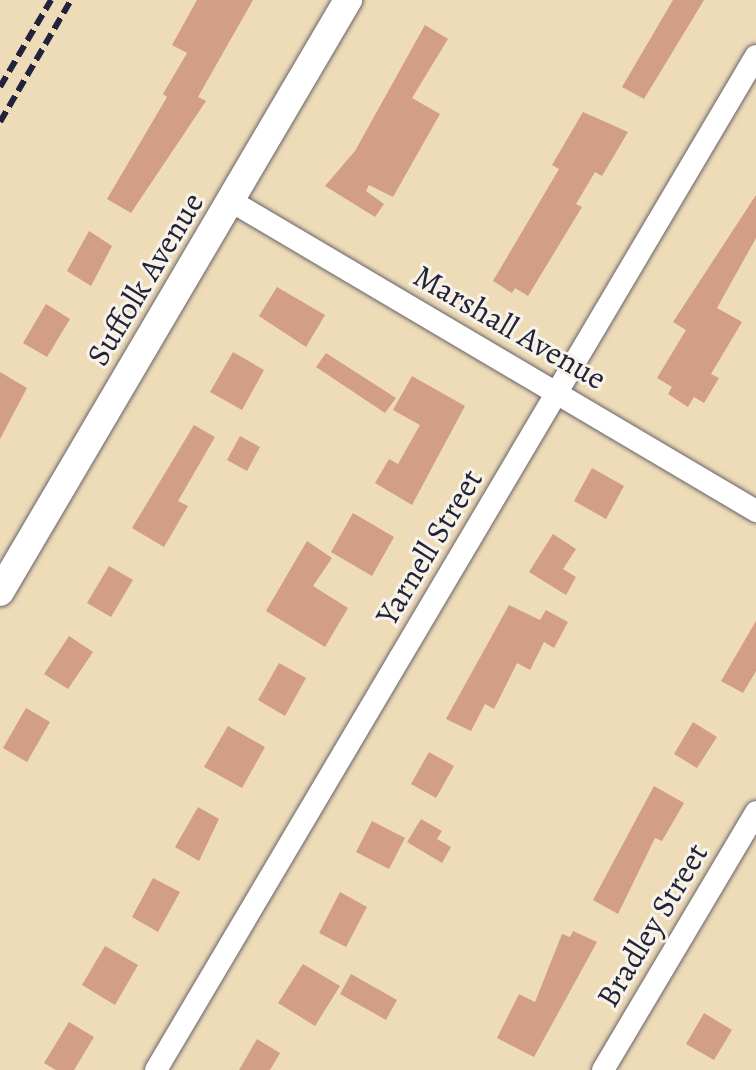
<!DOCTYPE html>
<html>
<head>
<meta charset="utf-8">
<style>
	body { margin:0 }
	#map { position:relative; width:756px; height:1070px; overflow:hidden; background:#eedcb9; font-family:Alegreya,serif }
	div>[style] { position:absolute }
	.building>* { inset:0; background:#d29e85 }
	.roads { filter:drop-shadow(0 0 2px #696367) drop-shadow(0 0 2px #696367) }
	.minor>* { height:22px; margin:-11px; padding:0 11px; transform-origin:11px; border-radius:11px; background:#fff }
	.tertiary>* { height:28px; margin:-14px; padding:0 14px; transform-origin:14px; border-radius:14px; background:#fff }
	.rail>* { height:6px; margin-top:-3px; transform-origin:0; background:repeating-linear-gradient(90deg,#22223b 0 12px,transparent 0 18px) }
	span { translate:-50% -50%; white-space:nowrap; text-align:center; line-height:1.15; -webkit-text-stroke:6px #f7f3e8; paint-order:stroke }
	.street-label { font-size:32px; color:#22223b }
</style>
</head>
<body>
<div id="map">
	<div class="building">
		<div style="clip-path:polygon(197px 0,253px 0,198px 97px,206px 101px,131px 213px,107px 199px,167px 97px,163px 94px,187px 53px,172px 45px)"></div>
		<div style="clip-path:polygon(673px 0,704px 0,644px 99px,622px 87px)"></div>
		<div style="clip-path:polygon(425px 25px,448px 39px,412px 98px,440px 114px,393px 197px,369px 185px,366px 191px,384px 204px,375px 217px,325px 186px,355px 151px)"></div>
		<div style="clip-path:polygon(583px 112px,628px 132px,602px 176px,595px 172px,576px 204px,582px 207px,528px 296px,515px 288px,512px 293px,493px 281px,559px 169px,552px 165px)"></div>
		<div style="clip-path:polygon(756px 195px,756px 238px,717px 308px,742px 322px,711px 374px,719px 378px,704px 403px,694px 397px,688px 407px,668px 394px,672px 387px,657px 378px,686px 330px,673px 322px)"></div>
		<div style="clip-path:polygon(89px 231px,112px 246px,91px 286px,67px 271px)"></div>
		<div style="clip-path:polygon(277px 287px,325px 315px,306px 347px,259px 316px)"></div>
		<div style="clip-path:polygon(46px 304px,70px 319px,47px 357px,23px 343px)"></div>
		<div style="clip-path:polygon(233px 352px,264px 370px,242px 410px,210px 392px)"></div>
		<div style="clip-path:polygon(326px 353px,396px 398px,385px 413px,316px 367px)"></div>
		<div style="clip-path:polygon(0 372px,27px 388px,0 439px)"></div>
		<div style="clip-path:polygon(412px 376px,465px 406px,412px 505px,375px 483px,389px 459px,398px 464px,420px 425px,393px 410px)"></div>
		<div style="clip-path:polygon(194px 425px,215px 437px,178px 501px,188px 506px,164px 547px,132px 528px)"></div>
		<div style="clip-path:polygon(240px 436px,260px 447px,247px 471px,227px 460px)"></div>
		<div style="clip-path:polygon(592px 468px,624px 486px,606px 519px,574px 501px)"></div>
		<div style="clip-path:polygon(353px 513px,394px 537px,372px 576px,331px 552px)"></div>
		<div style="clip-path:polygon(553px 534px,576px 549px,563px 569px,576px 577px,566px 595px,529px 572px)"></div>
		<div style="clip-path:polygon(307px 541px,332px 558px,313px 586px,348px 608px,325px 647px,266px 611px)"></div>
		<div style="clip-path:polygon(109px 566px,133px 580px,111px 617px,87px 603px)"></div>
		<div style="clip-path:polygon(509px 605px,540px 620px,546px 610px,568px 622px,554px 648px,544px 642px,530px 670px,517px 663px,494px 709px,485px 704px,471px 731px,446px 719px)"></div>
		<div style="clip-path:polygon(756px 621px,756px 671px,743px 693px,721px 681px)"></div>
		<div style="clip-path:polygon(69px 636px,93px 652px,68px 689px,44px 674px)"></div>
		<div style="clip-path:polygon(279px 663px,306px 678px,285px 716px,258px 700px)"></div>
		<div style="clip-path:polygon(26px 708px,50px 722px,27px 762px,3px 748px)"></div>
		<div style="clip-path:polygon(693px 722px,717px 737px,697px 768px,674px 754px)"></div>
		<div style="clip-path:polygon(228px 726px,265px 747px,242px 788px,204px 767px)"></div>
		<div style="clip-path:polygon(429px 752px,454px 766px,436px 798px,411px 784px)"></div>
		<div style="clip-path:polygon(654px 786px,684px 803px,662px 841px,655px 838px,618px 914px,593px 900px)"></div>
		<div style="clip-path:polygon(198px 807px,219px 819px,199px 861px,175px 847px)"></div>
		<div style="clip-path:polygon(421px 819px,442px 831px,437px 839px,451px 847px,442px 863px,407px 842px)"></div>
		<div style="clip-path:polygon(372px 821px,405px 838px,389px 869px,356px 852px)"></div>
		<div style="clip-path:polygon(153px 878px,180px 892px,158px 932px,132px 917px)"></div>
		<div style="clip-path:polygon(340px 892px,367px 907px,346px 947px,319px 933px)"></div>
		<div style="clip-path:polygon(573px 931px,597px 942px,534px 1057px,497px 1038px,519px 994px,535px 1002px,562px 934px,570px 937px)"></div>
		<div style="clip-path:polygon(105px 946px,138px 965px,115px 1005px,82px 985px)"></div>
		<div style="clip-path:polygon(303px 964px,340px 986px,315px 1026px,278px 1003px)"></div>
		<div style="clip-path:polygon(351px 974px,397px 1000px,386px 1020px,340px 994px)"></div>
		<div style="clip-path:polygon(704px 1013px,732px 1030px,714px 1060px,686px 1044px)"></div>
		<div style="clip-path:polygon(69px 1022px,94px 1037px,74px 1070px,56px 1070px,44px 1063px)"></div>
		<div style="clip-path:polygon(257px 1039px,280px 1053px,270px 1070px,239px 1070px)"></div>
	</div>
	<div class="roads">
		<div class="minor">
			<div style="left:231px;top:201px;width:610px;rotate:30.56deg"></div>
			<div style="left:156px;top:1070px;width:1178px;rotate:-59.39deg"></div>
			<div style="left:603px;top:1070px;width:300px;rotate:-59.3deg"></div>
		</div>
		<div class="tertiary">
			<div style="left:0;top:592px;width:687px;rotate:-59.55deg"></div>
		</div>
	</div>
	<div class="rail">
		<div style="left:0;top:87px;width:101px;rotate:-59.6deg"></div>
		<div style="left:0;top:122px;width:141px;rotate:-59.8deg"></div>
	</div>
	<div class="street-label">
		<span style="left:145px;top:279px;rotate:-59deg">Suffolk Avenue</span>
		<span style="left:510px;top:327px;rotate:30deg">Marshall Avenue</span>
		<span style="left:429px;top:547px;rotate:-59deg">Yarnell Street</span>
		<span style="left:652px;top:925px;rotate:-59deg">Bradley Street</span>
	</div>
</div>
</body>
</html>
